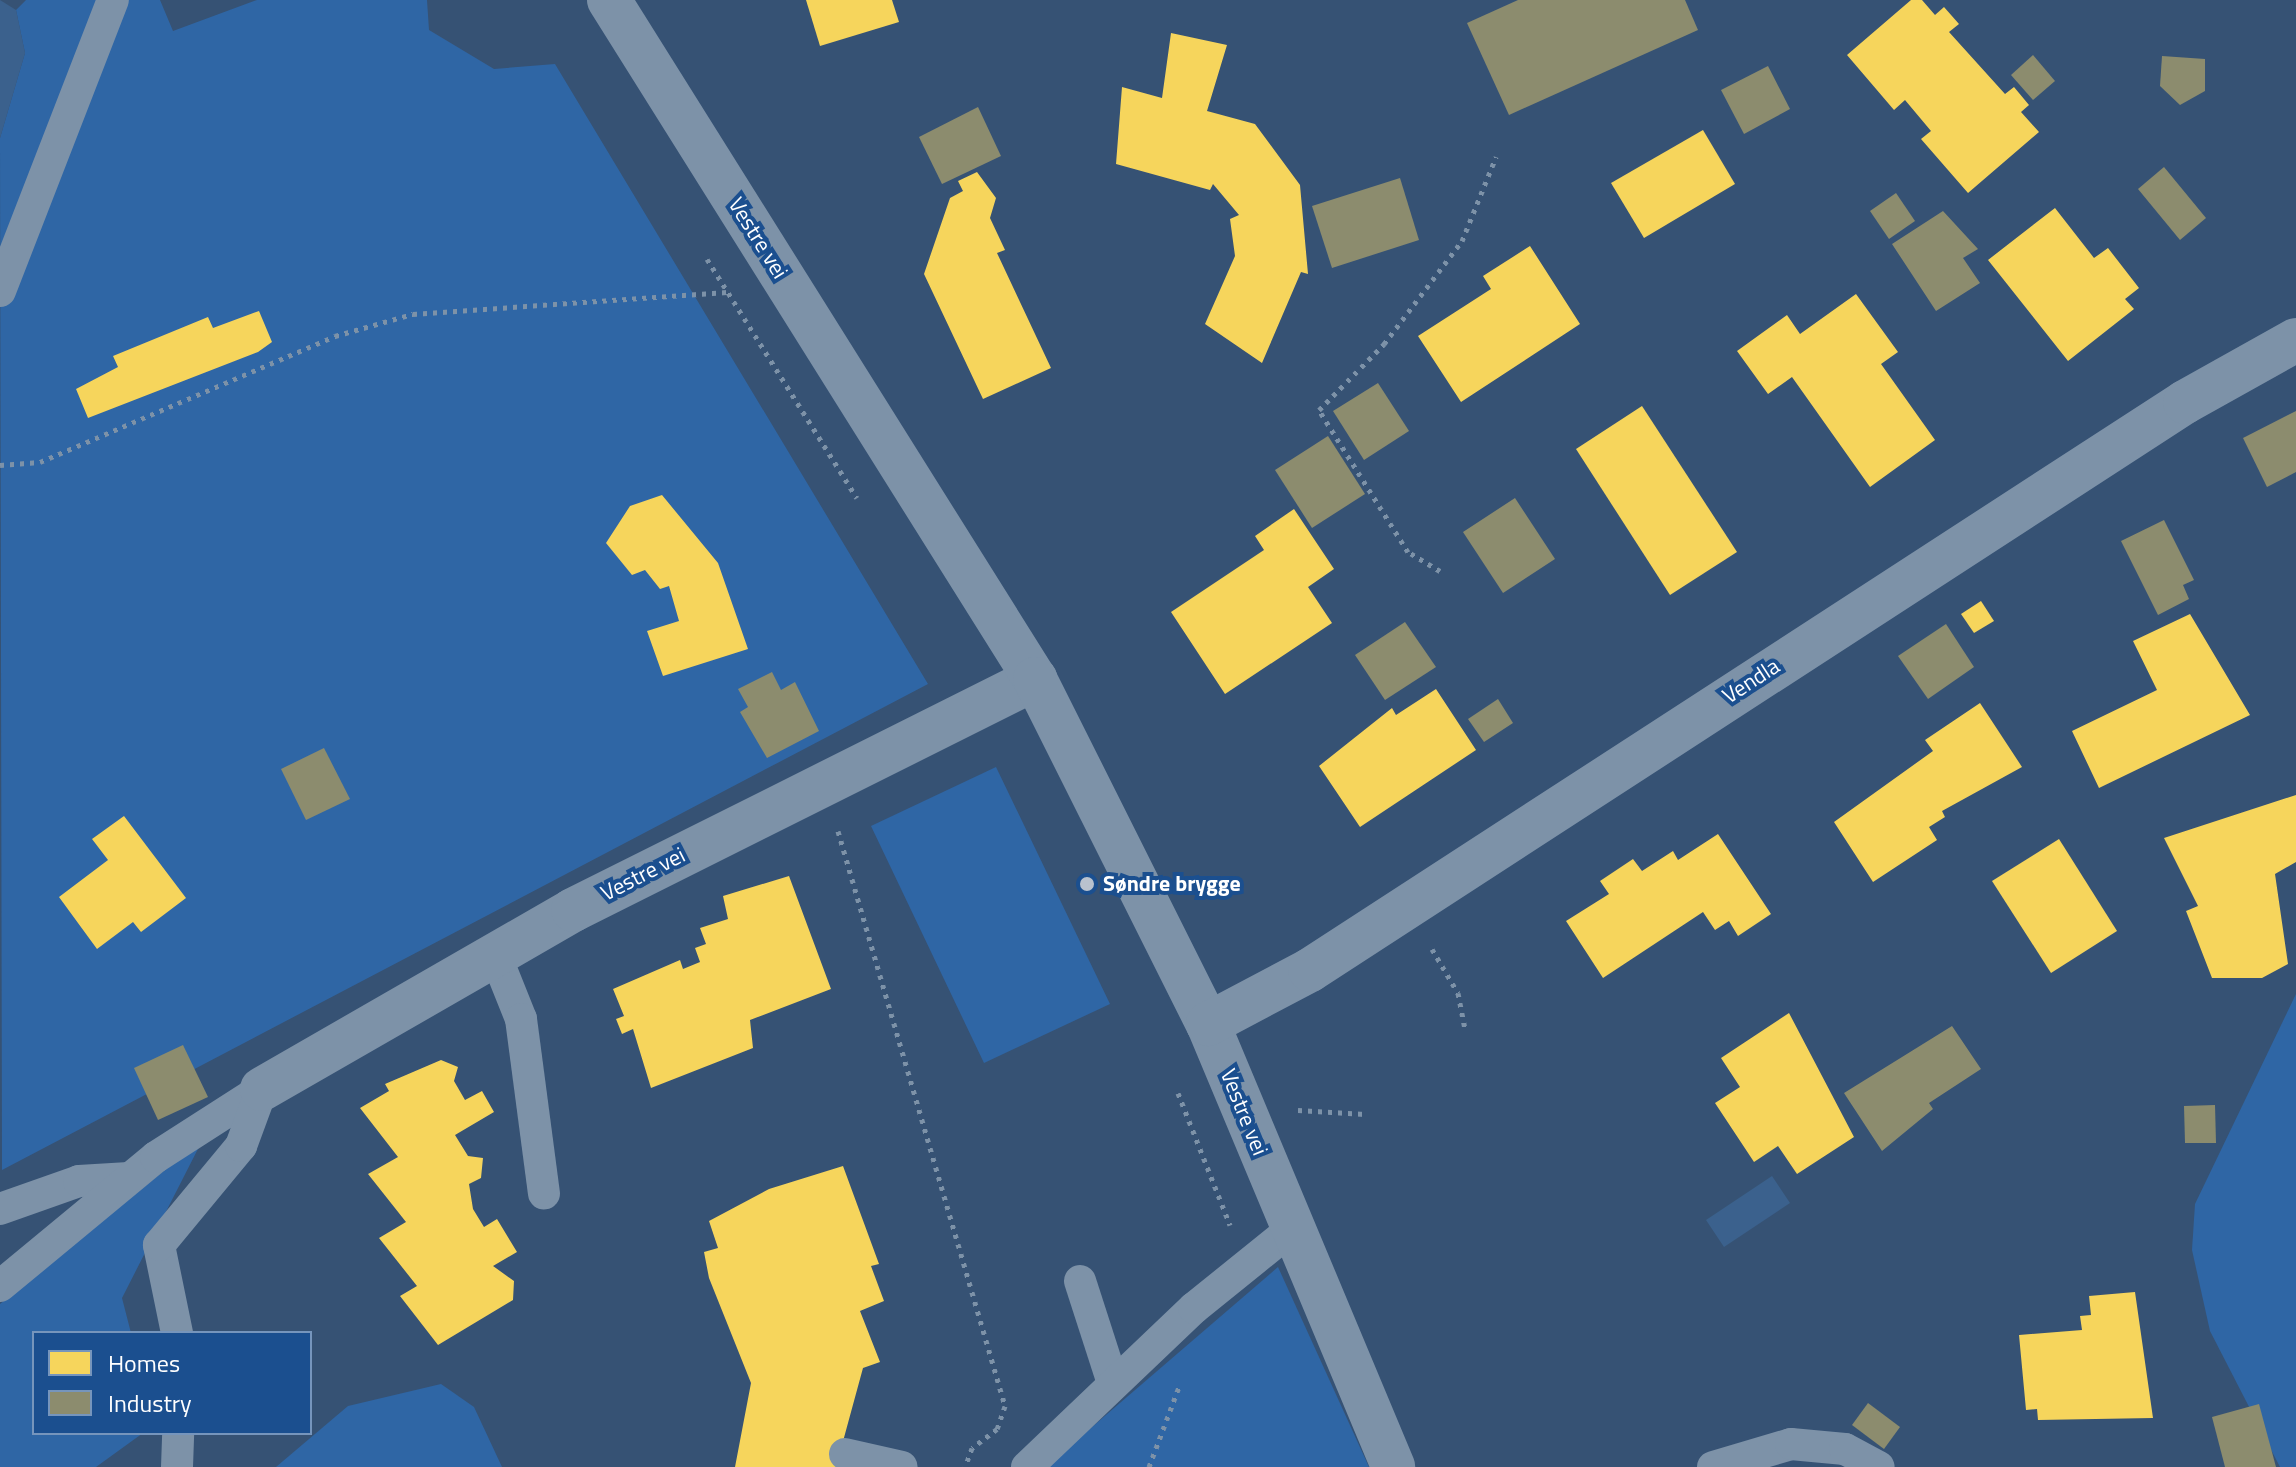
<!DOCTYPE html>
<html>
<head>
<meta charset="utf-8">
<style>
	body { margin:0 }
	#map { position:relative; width:2296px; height:1467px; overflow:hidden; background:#365274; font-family:"Titillium Web",sans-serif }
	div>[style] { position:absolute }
	.green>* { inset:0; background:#2f66a5 }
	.water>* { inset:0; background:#3b618d }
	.homes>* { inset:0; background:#f6d55c }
	.industry>* { inset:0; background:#8c8c6e }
	.path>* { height:5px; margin-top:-2.5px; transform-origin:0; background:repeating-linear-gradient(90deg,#7d92a8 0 4px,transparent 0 10px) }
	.service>* { height:32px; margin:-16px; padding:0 16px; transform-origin:16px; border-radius:16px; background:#7d92a8 }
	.minor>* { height:44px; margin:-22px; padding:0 22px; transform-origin:22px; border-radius:22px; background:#7d92a8 }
	.tertiary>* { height:44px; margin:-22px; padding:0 22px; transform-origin:22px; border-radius:22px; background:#7d92a8 }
	.dots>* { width:22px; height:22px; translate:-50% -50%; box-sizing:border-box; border:4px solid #1b4f8f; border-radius:50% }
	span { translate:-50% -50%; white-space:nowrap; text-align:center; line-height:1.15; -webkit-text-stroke:8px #1b4f8f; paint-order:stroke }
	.street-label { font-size:22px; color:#fff }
	.poi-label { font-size:22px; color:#fff; font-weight:700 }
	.left { translate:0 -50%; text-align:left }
	.legend { position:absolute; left:32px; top:1331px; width:280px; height:104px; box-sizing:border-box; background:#1b4f8f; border:2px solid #7695bc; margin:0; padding:10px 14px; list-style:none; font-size:24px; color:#fff }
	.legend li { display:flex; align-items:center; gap:16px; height:40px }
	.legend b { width:40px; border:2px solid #7695bc }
</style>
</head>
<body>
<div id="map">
	<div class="green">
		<div style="clip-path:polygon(26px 0,160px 0,173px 31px,257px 0,427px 0,429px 30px,494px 69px,555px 64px,928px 684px,2px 1170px,0 138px,25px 53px,16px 10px)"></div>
		<div style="clip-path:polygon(996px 767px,1110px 1004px,984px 1063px,871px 826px)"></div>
		<div style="clip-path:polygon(2296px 994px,2296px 1467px,2280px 1467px,2210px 1331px,2192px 1250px,2195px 1204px)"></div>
		<div style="clip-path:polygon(203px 1139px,122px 1298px,131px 1333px,34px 1333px,34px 1433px,143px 1433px,96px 1467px,0 1467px,0 1304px)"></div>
		<div style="clip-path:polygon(1278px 1267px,1369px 1467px,1048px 1467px,1049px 1464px)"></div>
		<div style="clip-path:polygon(441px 1384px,474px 1407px,502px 1467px,276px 1467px,348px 1406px)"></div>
	</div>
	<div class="water">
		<div style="clip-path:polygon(0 0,16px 10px,25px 53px,0 138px)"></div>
		<div style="clip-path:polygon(1772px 1176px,1790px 1203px,1724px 1247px,1706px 1220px)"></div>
	</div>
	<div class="homes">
		<div style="clip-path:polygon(806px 0,892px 0,899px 22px,820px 46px)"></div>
		<div style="clip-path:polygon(1911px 0,1922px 0,1935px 15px,1944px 7px,1959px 24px,1949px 32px,2005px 94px,2014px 87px,2029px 105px,2021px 112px,2039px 132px,1968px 193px,1921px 139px,1931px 131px,1905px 100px,1894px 110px,1847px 55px)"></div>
		<div style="clip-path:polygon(1171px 33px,1227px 45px,1207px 111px,1255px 124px,1300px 185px,1308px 274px,1301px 272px,1262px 363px,1205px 324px,1235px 256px,1230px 219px,1239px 215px,1213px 184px,1210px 190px,1116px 164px,1122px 87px,1162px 98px)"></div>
		<div style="clip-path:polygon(1703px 130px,1735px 184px,1644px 238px,1611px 183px)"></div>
		<div style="clip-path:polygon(977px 172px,996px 198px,990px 218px,1005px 250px,997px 253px,1051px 368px,983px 399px,924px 274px,950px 198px,963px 191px,958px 181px)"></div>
		<div style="clip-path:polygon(2055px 208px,2094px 258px,2108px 248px,2139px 288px,2125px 299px,2134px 309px,2068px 361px,1988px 260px)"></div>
		<div style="clip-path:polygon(1530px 246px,1580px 324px,1461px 402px,1418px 336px,1491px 289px,1483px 276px)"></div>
		<div style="clip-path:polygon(1856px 294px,1898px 352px,1881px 364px,1935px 440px,1870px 487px,1792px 377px,1768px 394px,1737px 351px,1787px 315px,1800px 334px)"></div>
		<div style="clip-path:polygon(259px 311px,272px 342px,258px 352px,88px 418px,76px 389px,118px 367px,113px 356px,208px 317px,213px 328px)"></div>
		<div style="clip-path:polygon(1642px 406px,1737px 552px,1670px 595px,1576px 449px)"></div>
		<div style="clip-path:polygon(662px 495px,718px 563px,748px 649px,663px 676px,647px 631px,679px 621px,669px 586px,660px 589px,645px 570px,632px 575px,606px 543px,630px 506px)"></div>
		<div style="clip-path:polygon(1294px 509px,1334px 569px,1308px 587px,1332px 623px,1225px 694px,1171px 612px,1264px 550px,1255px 536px)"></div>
		<div style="clip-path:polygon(1981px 601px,1994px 621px,1974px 633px,1961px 614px)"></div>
		<div style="clip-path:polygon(2190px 614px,2250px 715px,2099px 788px,2072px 731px,2157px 690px,2133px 641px)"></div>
		<div style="clip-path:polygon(1436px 689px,1476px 750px,1360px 827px,1319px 766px,1392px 708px,1396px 715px)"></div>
		<div style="clip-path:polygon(1980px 703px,2022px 767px,1942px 811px,1945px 817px,1929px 827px,1937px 840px,1873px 882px,1834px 822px,1933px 751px,1925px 740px)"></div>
		<div style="clip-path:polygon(2296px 795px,2296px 862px,2275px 874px,2288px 964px,2262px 978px,2212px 978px,2186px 911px,2198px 906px,2164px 838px)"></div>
		<div style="clip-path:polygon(124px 816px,186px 898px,141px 932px,133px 922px,97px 949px,59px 897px,108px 860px,92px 839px)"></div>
		<div style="clip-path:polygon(1718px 834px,1771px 914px,1738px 936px,1729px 921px,1715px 930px,1703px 912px,1603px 978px,1566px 921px,1609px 894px,1600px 881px,1633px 859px,1642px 871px,1673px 851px,1678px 860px)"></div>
		<div style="clip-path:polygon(2059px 839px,2117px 931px,2051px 973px,1992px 881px)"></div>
		<div style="clip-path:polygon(789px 876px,831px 989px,750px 1020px,753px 1048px,651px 1088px,633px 1029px,622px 1034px,616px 1019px,624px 1016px,613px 989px,680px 960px,683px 969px,700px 962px,695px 948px,706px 944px,700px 928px,728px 919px,723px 896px)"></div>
		<div style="clip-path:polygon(1789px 1013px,1854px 1137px,1797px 1174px,1778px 1146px,1754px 1162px,1715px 1103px,1740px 1087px,1721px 1058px)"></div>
		<div style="clip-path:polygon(441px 1060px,458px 1067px,454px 1081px,465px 1100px,482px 1091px,494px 1112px,455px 1135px,468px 1156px,483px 1158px,481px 1178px,469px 1184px,473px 1209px,484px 1227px,497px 1219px,517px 1252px,493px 1266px,514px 1281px,513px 1300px,438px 1345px,400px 1296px,417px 1286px,379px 1238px,406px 1222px,368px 1174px,398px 1157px,360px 1108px,389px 1091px,385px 1084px)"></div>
		<div style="clip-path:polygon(843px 1166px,879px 1264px,871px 1266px,884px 1301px,860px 1311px,880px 1362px,863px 1368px,836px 1467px,735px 1467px,751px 1383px,709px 1278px,704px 1252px,718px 1248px,709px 1221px,769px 1189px)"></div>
		<div style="clip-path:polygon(2135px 1292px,2153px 1418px,2038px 1420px,2037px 1409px,2026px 1410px,2019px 1335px,2082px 1330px,2080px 1316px,2091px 1315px,2089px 1296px)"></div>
	</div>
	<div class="industry">
		<div style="clip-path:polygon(1518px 0,1685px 0,1698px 30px,1509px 115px,1467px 23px)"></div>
		<div style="clip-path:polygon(2033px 55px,2055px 81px,2033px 100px,2011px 75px)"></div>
		<div style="clip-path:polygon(2162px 56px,2205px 59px,2205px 91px,2180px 105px,2160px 86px)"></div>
		<div style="clip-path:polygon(1768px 66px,1790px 109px,1744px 134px,1721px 90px)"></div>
		<div style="clip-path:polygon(978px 107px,1001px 156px,942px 184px,919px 137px)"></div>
		<div style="clip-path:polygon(2164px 167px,2206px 218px,2180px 240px,2138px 189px)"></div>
		<div style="clip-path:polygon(1400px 178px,1419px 240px,1332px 268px,1312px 206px)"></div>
		<div style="clip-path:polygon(1896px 193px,1915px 221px,1889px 239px,1870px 211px)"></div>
		<div style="clip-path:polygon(1943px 211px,1978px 249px,1963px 258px,1980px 283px,1936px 311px,1892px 244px)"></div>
		<div style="clip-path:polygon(1378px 383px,1409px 431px,1364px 460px,1333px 411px)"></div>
		<div style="clip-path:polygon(2296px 411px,2296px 472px,2267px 487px,2243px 438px)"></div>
		<div style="clip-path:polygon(1328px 436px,1365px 494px,1312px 528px,1275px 470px)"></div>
		<div style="clip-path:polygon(1515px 498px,1555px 559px,1503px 593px,1463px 532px)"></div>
		<div style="clip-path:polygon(2164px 520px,2194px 580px,2183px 585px,2189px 599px,2158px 615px,2121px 541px)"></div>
		<div style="clip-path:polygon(1405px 622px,1436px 667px,1385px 700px,1355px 655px)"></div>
		<div style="clip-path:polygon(1946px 624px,1974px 667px,1928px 699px,1898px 656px)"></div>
		<div style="clip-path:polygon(772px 672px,781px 690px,795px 682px,819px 731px,767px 758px,740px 712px,748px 707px,738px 689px)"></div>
		<div style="clip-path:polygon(1498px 699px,1513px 723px,1484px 742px,1468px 719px)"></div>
		<div style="clip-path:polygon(324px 748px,350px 799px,306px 820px,281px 769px)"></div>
		<div style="clip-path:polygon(1952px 1026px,1981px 1069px,1929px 1103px,1933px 1109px,1882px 1151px,1844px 1093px)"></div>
		<div style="clip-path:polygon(183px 1045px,208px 1097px,158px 1120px,134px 1068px)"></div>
		<div style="clip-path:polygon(2215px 1105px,2216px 1143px,2185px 1143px,2184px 1106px)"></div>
		<div style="clip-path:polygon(1868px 1403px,1900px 1427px,1884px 1449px,1852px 1425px)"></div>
		<div style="clip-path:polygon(2259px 1404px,2276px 1467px,2225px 1467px,2212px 1417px)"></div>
	</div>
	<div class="path">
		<div style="left:707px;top:259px;width:282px;rotate:57.9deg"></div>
		<div style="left:0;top:465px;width:40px;rotate:-4.3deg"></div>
		<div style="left:40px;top:462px;width:321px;rotate:-23.1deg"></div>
		<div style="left:335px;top:336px;width:81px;rotate:-15.8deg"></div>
		<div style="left:413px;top:314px;width:315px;rotate:-4deg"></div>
		<div style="left:1440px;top:571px;width:37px;rotate:-149deg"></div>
		<div style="left:1408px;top:552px;width:168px;rotate:-122.1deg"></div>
		<div style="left:1319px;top:410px;width:93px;rotate:-45.4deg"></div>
		<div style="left:1384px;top:344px;width:129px;rotate:-52.9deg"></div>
		<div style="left:1462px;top:241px;width:91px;rotate:-68deg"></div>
		<div style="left:838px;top:831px;width:599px;rotate:73.8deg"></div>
		<div style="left:1005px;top:1406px;width:24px;rotate:109deg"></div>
		<div style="left:997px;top:1429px;width:31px;rotate:143deg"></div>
		<div style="left:972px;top:1448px;width:20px;rotate:110deg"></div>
		<div style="left:1432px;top:949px;width:51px;rotate:59.4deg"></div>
		<div style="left:1458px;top:993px;width:37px;rotate:79deg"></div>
		<div style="left:1178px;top:1093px;width:142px;rotate:68.5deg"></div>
		<div style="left:1298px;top:1110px;width:67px;rotate:3.4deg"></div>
		<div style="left:1149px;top:1467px;width:89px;rotate:-69.5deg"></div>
	</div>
	<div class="service">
		<div style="left:0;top:291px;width:312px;rotate:-68.8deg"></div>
		<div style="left:495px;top:954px;width:70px;rotate:68.2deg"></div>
		<div style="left:521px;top:1019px;width:176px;rotate:82.5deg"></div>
		<div style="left:0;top:1209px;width:84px;rotate:-19.5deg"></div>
		<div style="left:79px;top:1181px;width:50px;rotate:-3.4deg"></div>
		<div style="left:1080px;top:1281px;width:107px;rotate:72.1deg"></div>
		<div style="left:0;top:1286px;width:202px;rotate:-39.6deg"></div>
		<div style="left:156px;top:1157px;width:126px;rotate:-32.7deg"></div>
		<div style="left:177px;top:1333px;width:90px;rotate:-101.6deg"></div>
		<div style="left:159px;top:1245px;width:129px;rotate:-50.4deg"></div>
		<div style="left:241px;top:1146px;width:61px;rotate:-69.8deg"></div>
		<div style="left:845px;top:1454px;width:58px;rotate:12.8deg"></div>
		<div style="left:177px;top:1467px;width:34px;rotate:-88deg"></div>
		<div style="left:1027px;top:1467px;width:231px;rotate:-43.6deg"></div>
		<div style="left:1194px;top:1308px;width:126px;rotate:-38.9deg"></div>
		<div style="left:1713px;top:1467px;width:81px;rotate:-16.4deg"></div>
		<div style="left:1791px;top:1444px;width:54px;rotate:5.3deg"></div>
		<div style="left:1845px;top:1449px;width:38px;rotate:28deg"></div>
	</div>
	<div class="minor">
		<div style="left:1208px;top:1024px;width:480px;rotate:67.3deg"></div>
		<div style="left:262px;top:1089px;width:359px;rotate:-29.9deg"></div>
		<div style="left:573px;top:910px;width:517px;rotate:-26.57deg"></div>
	</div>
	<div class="tertiary">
		<div style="left:609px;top:0;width:802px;rotate:57.9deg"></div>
		<div style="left:1035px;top:679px;width:386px;rotate:63.4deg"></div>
		<div style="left:1208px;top:1024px;width:115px;rotate:-27.9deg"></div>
		<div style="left:1310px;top:970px;width:1043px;rotate:-32.99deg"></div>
		<div style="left:2185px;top:402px;width:127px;rotate:-29.2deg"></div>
	</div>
	<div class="dots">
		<div style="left:1087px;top:884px;background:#b9c2ce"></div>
	</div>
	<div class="street-label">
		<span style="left:758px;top:238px;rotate:58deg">Vestre vei</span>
		<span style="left:1751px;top:681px;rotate:-33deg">Vendla</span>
		<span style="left:643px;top:874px;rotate:-27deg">Vestre vei</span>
		<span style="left:1244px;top:1112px;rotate:68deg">Vestre vei</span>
	</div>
	<div class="poi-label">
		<span class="left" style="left:1103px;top:884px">Søndre brygge</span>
	</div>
	<ul class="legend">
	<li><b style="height:22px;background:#f6d55c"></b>Homes</li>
	<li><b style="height:22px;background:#8c8c6e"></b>Industry</li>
	</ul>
</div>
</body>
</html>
